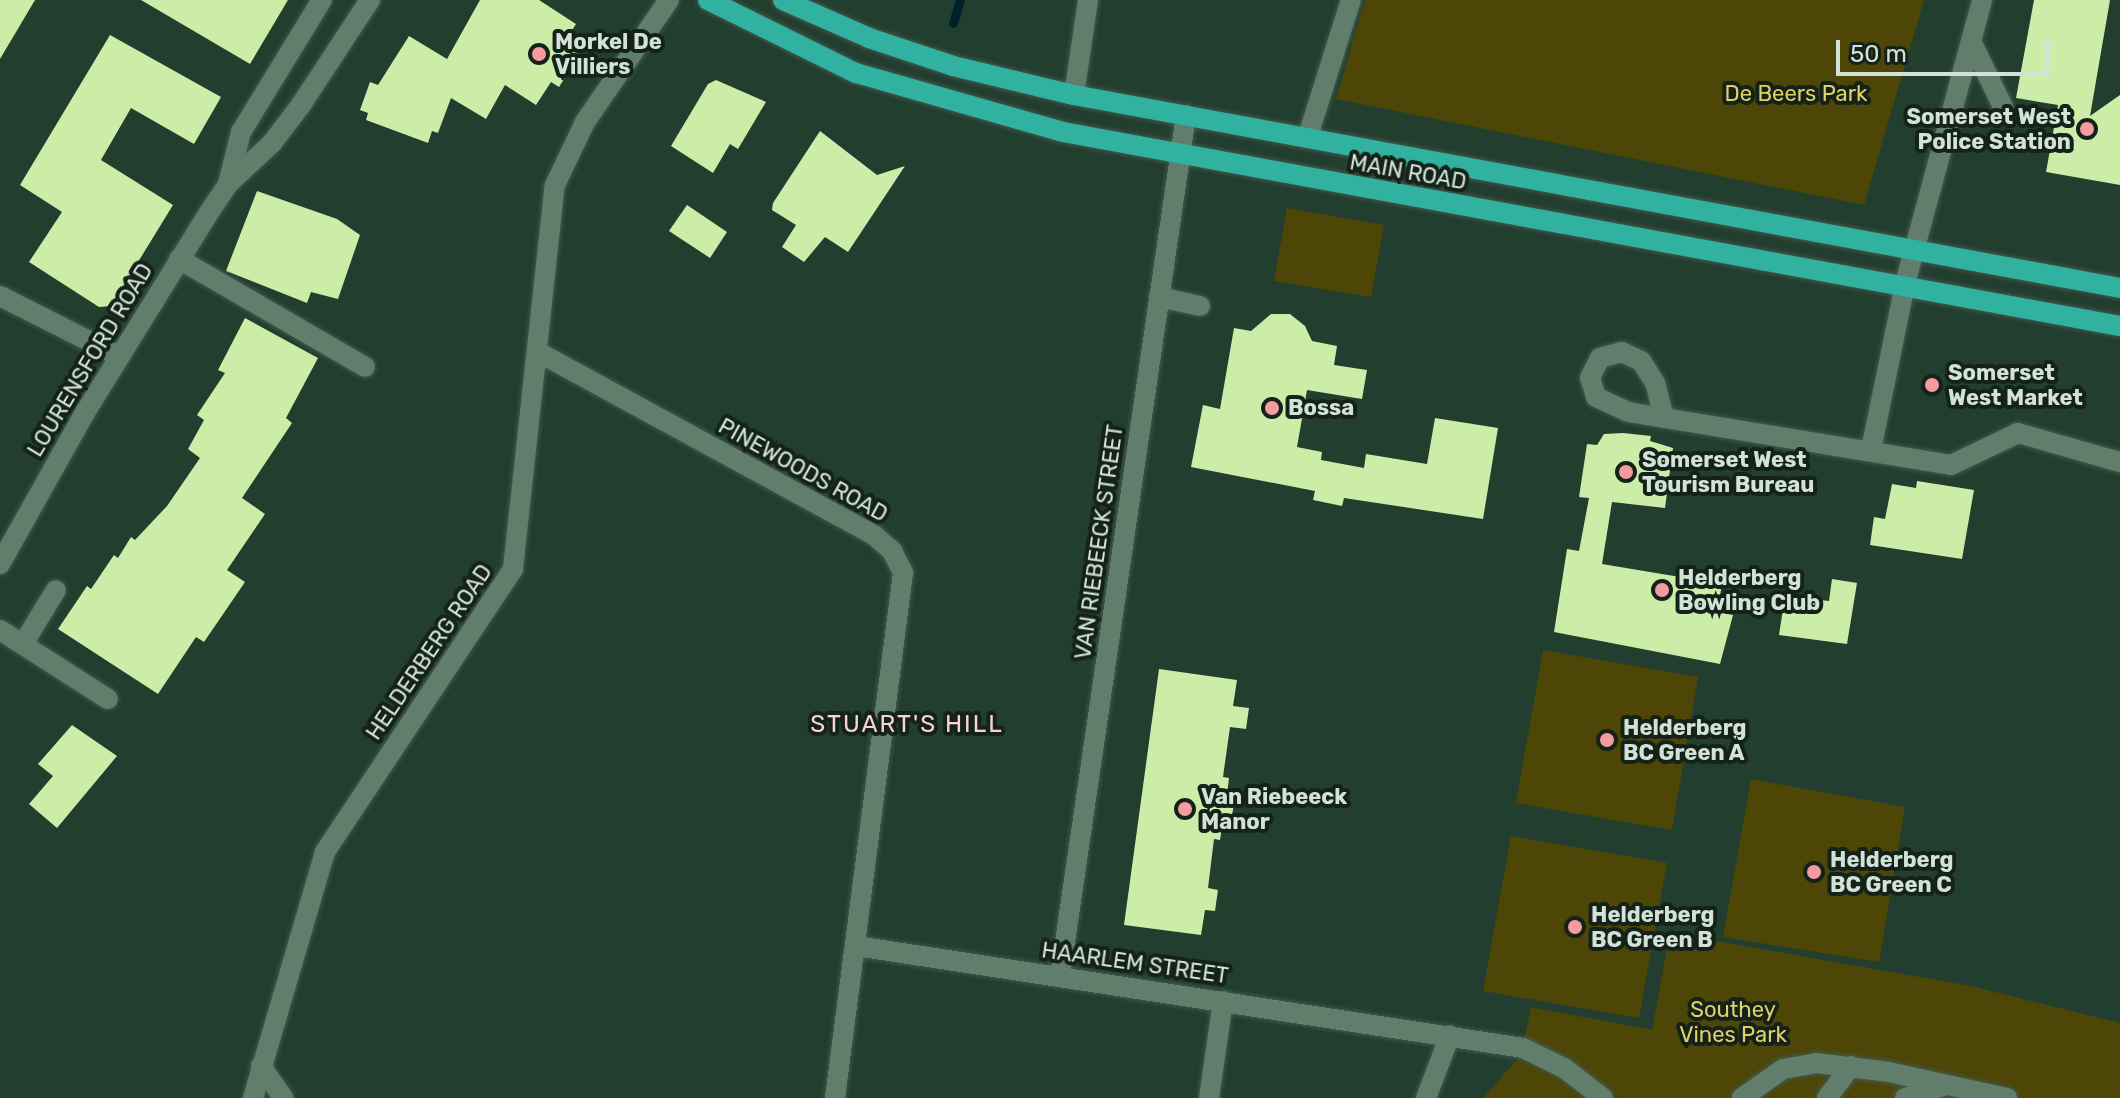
<!DOCTYPE html>
<html>
<head>
<meta charset="utf-8">
<style>
	body { margin:0 }
	#map { position:relative; width:2120px; height:1098px; overflow:hidden; background:#223e2e; font-family:Rubik,sans-serif }
	div>[style] { position:absolute }
	.green>* { inset:0; background:#4e4607 }
	.stream>* { height:9px; margin:-4.5px; padding:0 4.5px; transform-origin:4.5px; border-radius:4.5px; background:#012128 }
	.building>* { inset:0; background:#cbeda8 }
	.roads { filter:drop-shadow(0 0 2px #41594c) drop-shadow(0 0 2px #41594c) }
	.minor>* { height:20px; margin:-10px; padding:0 10px; transform-origin:10px; border-radius:10px; background:#607e6b }
	.major>* { height:20px; margin:-10px; padding:0 10px; transform-origin:10px; border-radius:10px; background:#31b1a0 }
	.dots>* { width:22px; height:22px; translate:-50% -50%; box-sizing:border-box; border:4px solid #15221a; border-radius:50% }
	span { translate:-50% -50%; white-space:nowrap; text-align:center; line-height:1.15; -webkit-text-stroke:8px #15221a; paint-order:stroke }
	.poi-label { font-size:22px; color:#d2e2d7; font-weight:700 }
	.left { translate:0 -50%; text-align:left }
	.right { translate:-100% -50%; text-align:right }
	.park-label { font-size:22px; color:#dfd067 }
	.street-label { font-size:22px; color:#d2e2d7 }
	.neighbourhood-label { font-size:24px; color:#f7d3d4; letter-spacing:2px }
	.scale { position:absolute; left:1836px; top:40px; width:214px; height:36px; box-sizing:border-box; border:4px solid #d2e2d7; border-top:0; padding-left:10px; font-size:24px; line-height:28px; white-space:nowrap; color:#d2e2d7; -webkit-text-stroke:6px #15221a; paint-order:stroke }
</style>
</head>
<body>
<div id="map">
	<div class="green">
		<div style="clip-path:polygon(1365px 0,1924px 0,1864px 205px,1336px 99px)"></div>
		<div style="clip-path:polygon(1287px 208px,1384px 225px,1371px 297px,1274px 281px)"></div>
		<div style="clip-path:polygon(1543px 650px,1698px 677px,1672px 830px,1516px 803px)"></div>
		<div style="clip-path:polygon(1751px 779px,1905px 807px,1879px 962px,1723px 937px)"></div>
		<div style="clip-path:polygon(1511px 836px,1667px 863px,1639px 1018px,1483px 991px)"></div>
		<div style="clip-path:polygon(1670px 933px,1971px 986px,2120px 1023px,2120px 1098px,1483px 1098px,1521px 1055px,1531px 1007px,1652px 1030px)"></div>
	</div>
	<div class="stream">
		<div style="left:953px;top:23px;width:24px;rotate:-73deg"></div>
	</div>
	<div class="building">
		<div style="clip-path:polygon(0 0,35px 0,0 59px)"></div>
		<div style="clip-path:polygon(141px 0,288px 0,250px 64px)"></div>
		<div style="clip-path:polygon(480px 0,539px 0,576px 24px,563px 45px,579px 55px,559px 87px,551px 82px,536px 105px,505px 85px,486px 119px,451px 98px,438px 133px,432px 131px,428px 143px,366px 120px,368px 113px,360px 110px,370px 82px,378px 85px,409px 36px,447px 59px)"></div>
		<div style="clip-path:polygon(2034px 0,2110px 0,2090px 116px,2120px 95px,2120px 185px,2046px 172px,2058px 105px,2016px 98px)"></div>
		<div style="clip-path:polygon(110px 35px,221px 97px,194px 144px,131px 108px,101px 160px,173px 205px,111px 306px,99px 307px,29px 262px,62px 212px,20px 185px)"></div>
		<div style="clip-path:polygon(716px 80px,766px 102px,738px 149px,730px 144px,713px 173px,671px 146px,708px 84px)"></div>
		<div style="clip-path:polygon(820px 131px,877px 175px,905px 166px,848px 252px,825px 237px,804px 262px,782px 247px,796px 225px,772px 210px,773px 203px)"></div>
		<div style="clip-path:polygon(257px 191px,337px 219px,360px 235px,338px 299px,311px 292px,307px 303px,226px 271px)"></div>
		<div style="clip-path:polygon(687px 205px,727px 232px,710px 258px,669px 231px)"></div>
		<div style="clip-path:polygon(1271px 314px,1290px 314px,1305px 326px,1312px 341px,1337px 346px,1334px 365px,1367px 370px,1362px 399px,1307px 390px,1297px 447px,1322px 452px,1321px 460px,1364px 468px,1366px 454px,1427px 464px,1435px 418px,1498px 428px,1483px 519px,1344px 498px,1342px 506px,1313px 500px,1315px 491px,1191px 467px,1203px 405px,1220px 409px,1234px 328px,1251px 331px)"></div>
		<div style="clip-path:polygon(245px 318px,318px 358px,286px 418px,292px 423px,242px 498px,265px 514px,227px 570px,245px 582px,204px 642px,196px 637px,158px 694px,58px 629px,87px 586px,91px 589px,114px 555px,118px 558px,131px 537px,135px 540px,167px 506px,200px 458px,188px 449px,204px 420px,197px 415px,225px 373px,218px 370px)"></div>
		<div style="clip-path:polygon(1623px 433px,1651px 436px,1650px 441px,1673px 448px,1665px 508px,1612px 502px,1602px 564px,1722px 584px,1717px 612px,1733px 615px,1720px 664px,1554px 632px,1567px 549px,1579px 551px,1589px 498px,1579px 497px,1587px 444px,1597px 445px,1604px 434px)"></div>
		<div style="clip-path:polygon(1917px 481px,1974px 490px,1962px 559px,1870px 545px,1874px 517px,1885px 519px,1892px 484px,1916px 488px)"></div>
		<div style="clip-path:polygon(1832px 579px,1857px 583px,1847px 644px,1779px 635px,1785px 596px,1829px 601px)"></div>
		<div style="clip-path:polygon(1159px 669px,1237px 680px,1233px 706px,1249px 708px,1246px 729px,1230px 727px,1223px 777px,1229px 778px,1227px 795px,1235px 796px,1231px 823px,1223px 822px,1220px 840px,1214px 839px,1208px 888px,1218px 890px,1215px 911px,1205px 910px,1201px 935px,1124px 925px)"></div>
		<div style="clip-path:polygon(72px 725px,117px 756px,57px 828px,29px 804px,53px 776px,38px 764px)"></div>
	</div>
	<div class="roads">
		<div class="minor">
			<div style="left:1971px;top:41px;width:73px;rotate:64.1deg"></div>
			<div style="left:1074px;top:95px;width:96px;rotate:-81.6deg"></div>
			<div style="left:1308px;top:136px;width:143px;rotate:-72.5deg"></div>
			<div style="left:228px;top:184px;width:54px;rotate:-76deg"></div>
			<div style="left:241px;top:132px;width:155px;rotate:-58.5deg"></div>
			<div style="left:179px;top:259px;width:215px;rotate:30.1deg"></div>
			<div style="left:0;top:296px;width:133px;rotate:26.8deg"></div>
			<div style="left:1159px;top:297px;width:42px;rotate:12.4deg"></div>
			<div style="left:538px;top:352px;width:384px;rotate:28.6deg"></div>
			<div style="left:875px;top:536px;width:23px;rotate:41deg"></div>
			<div style="left:892px;top:551px;width:25px;rotate:63deg"></div>
			<div style="left:903px;top:573px;width:529px;rotate:97.38deg"></div>
			<div style="left:1664px;top:418px;width:36px;rotate:-104deg"></div>
			<div style="left:1655px;top:383px;width:26px;rotate:-122deg"></div>
			<div style="left:1641px;top:361px;width:21px;rotate:-155deg"></div>
			<div style="left:1622px;top:352px;width:23px;rotate:165deg"></div>
			<div style="left:1600px;top:358px;width:22px;rotate:117deg"></div>
			<div style="left:1590px;top:378px;width:20px;rotate:72deg"></div>
			<div style="left:1596px;top:397px;width:35px;rotate:25deg"></div>
			<div style="left:1628px;top:412px;width:327px;rotate:9.3deg"></div>
			<div style="left:1951px;top:465px;width:74px;rotate:-25.5deg"></div>
			<div style="left:2018px;top:433px;width:106px;rotate:15.9deg"></div>
			<div style="left:1871px;top:450px;width:169px;rotate:-78.4deg"></div>
			<div style="left:1905px;top:284px;width:294px;rotate:-74.8deg"></div>
			<div style="left:0;top:564px;width:176px;rotate:-60.7deg"></div>
			<div style="left:86px;top:411px;width:232px;rotate:-58.2deg"></div>
			<div style="left:208px;top:214px;width:36px;rotate:-56deg"></div>
			<div style="left:228px;top:184px;width:60px;rotate:-43deg"></div>
			<div style="left:272px;top:143px;width:48px;rotate:-52.7deg"></div>
			<div style="left:301px;top:105px;width:126px;rotate:-56.7deg"></div>
			<div style="left:0;top:630px;width:128px;rotate:32.6deg"></div>
			<div style="left:23px;top:644px;width:63px;rotate:-58.6deg"></div>
			<div style="left:856px;top:946px;width:675px;rotate:8.69deg"></div>
			<div style="left:1523px;top:1048px;width:46px;rotate:26deg"></div>
			<div style="left:1564px;top:1068px;width:49px;rotate:37.6deg"></div>
			<div style="left:1060px;top:976px;width:870px;rotate:-81.67deg"></div>
			<div style="left:261px;top:1066px;width:39px;rotate:55deg"></div>
			<div style="left:253px;top:1098px;width:256px;rotate:-73.7deg"></div>
			<div style="left:325px;top:852px;width:340px;rotate:-56.4deg"></div>
			<div style="left:513px;top:569px;width:386px;rotate:-83.8deg"></div>
			<div style="left:555px;top:185px;width:70px;rotate:-64.5deg"></div>
			<div style="left:585px;top:122px;width:148px;rotate:-55.5deg"></div>
			<div style="left:1209px;top:1098px;width:98px;rotate:-81.8deg"></div>
			<div style="left:1426px;top:1098px;width:67px;rotate:-69.1deg"></div>
			<div style="left:1742px;top:1098px;width:50px;rotate:-35.3deg"></div>
			<div style="left:1783px;top:1069px;width:34px;rotate:-10deg"></div>
			<div style="left:1816px;top:1063px;width:74px;rotate:7deg"></div>
			<div style="left:1889px;top:1072px;width:121px;rotate:12.4deg"></div>
			<div style="left:1827px;top:1098px;width:40px;rotate:-53deg"></div>
			<div style="left:1905px;top:1098px;width:44px;rotate:-17.2deg"></div>
		</div>
		<div class="major">
			<div style="left:708px;top:0;width:165px;rotate:26.3deg"></div>
			<div style="left:856px;top:73px;width:215px;rotate:15.9deg"></div>
			<div style="left:1063px;top:132px;width:1075px;rotate:10.4deg"></div>
			<div style="left:783px;top:0;width:94px;rotate:23.8deg"></div>
			<div style="left:869px;top:38px;width:89px;rotate:18.4deg"></div>
			<div style="left:953px;top:66px;width:124px;rotate:13.5deg"></div>
			<div style="left:1074px;top:95px;width:1064px;rotate:10.45deg"></div>
		</div>
	</div>
	<div class="dots">
		<div style="left:539px;top:54px;background:#f49b9f"></div>
		<div style="left:2087px;top:129px;background:#f49b9f"></div>
		<div style="left:1932px;top:385px;background:#f49b9f"></div>
		<div style="left:1272px;top:408px;background:#f49b9f"></div>
		<div style="left:1626px;top:472px;background:#f49b9f"></div>
		<div style="left:1662px;top:590px;background:#f49b9f"></div>
		<div style="left:1607px;top:740px;background:#f49b9f"></div>
		<div style="left:1185px;top:809px;background:#f49b9f"></div>
		<div style="left:1814px;top:872px;background:#f49b9f"></div>
		<div style="left:1575px;top:927px;background:#f49b9f"></div>
	</div>
	<div class="poi-label">
		<span class="left" style="left:555px;top:54px">Morkel De<br>Villiers</span>
		<span class="right" style="left:2071px;top:129px">Somerset West<br>Police Station</span>
		<span class="left" style="left:1948px;top:385px">Somerset<br>West Market</span>
		<span class="left" style="left:1288px;top:408px">Bossa</span>
		<span class="left" style="left:1642px;top:472px">Somerset West<br>Tourism Bureau</span>
		<span class="left" style="left:1678px;top:590px">Helderberg<br>Bowling Club</span>
		<span class="left" style="left:1623px;top:740px">Helderberg<br>BC Green A</span>
		<span class="left" style="left:1201px;top:809px">Van Riebeeck<br>Manor</span>
		<span class="left" style="left:1830px;top:872px">Helderberg<br>BC Green C</span>
		<span class="left" style="left:1591px;top:927px">Helderberg<br>BC Green B</span>
	</div>
	<div class="park-label">
		<span style="left:1796px;top:94px">De Beers Park</span>
		<span style="left:1733px;top:1022px">Southey<br>Vines Park</span>
	</div>
	<div class="street-label">
		<span style="left:1408px;top:172px;rotate:10deg">MAIN ROAD</span>
		<span style="left:90px;top:360px;rotate:-59deg">LOURENSFORD ROAD</span>
		<span style="left:803px;top:470px;rotate:29deg">PINEWOODS ROAD</span>
		<span style="left:1099px;top:542px;rotate:-82deg">VAN RIEBEECK STREET</span>
		<span style="left:429px;top:652px;rotate:-56deg">HELDERBERG ROAD</span>
		<span style="left:1135px;top:963px;rotate:8deg">HAARLEM STREET</span>
	</div>
	<div class="neighbourhood-label">
		<span style="left:907px;top:725px">STUART'S HILL</span>
	</div>
	<div class="scale">50 m</div>
</div>
</body>
</html>
